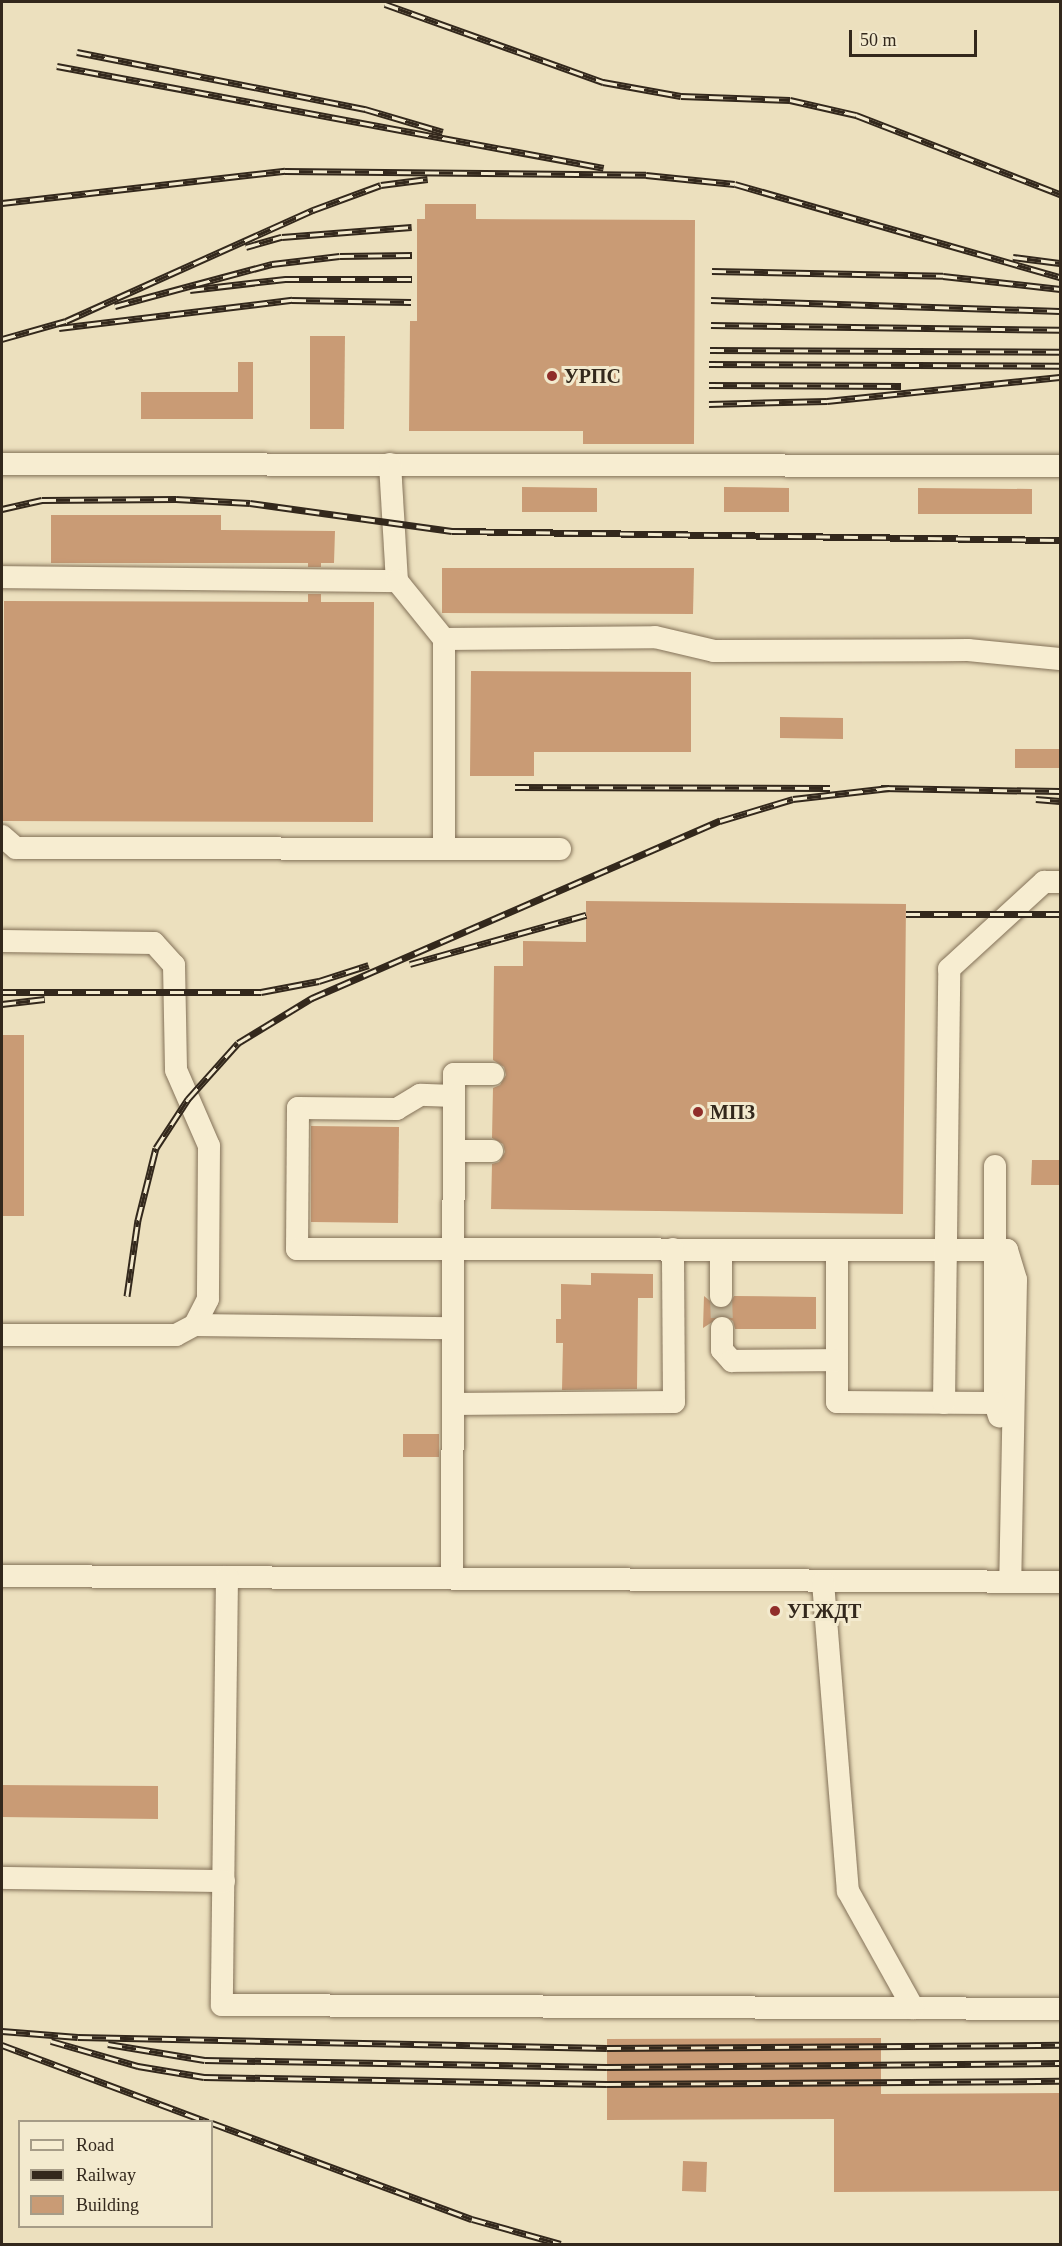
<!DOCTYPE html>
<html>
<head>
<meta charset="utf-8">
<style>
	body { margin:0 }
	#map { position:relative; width:1062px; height:2246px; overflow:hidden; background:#ece0be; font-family:"Times New Roman",serif }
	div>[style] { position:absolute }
	.building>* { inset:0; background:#c99b75 }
	.minor-tunnel>* { height:22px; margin-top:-11px; transform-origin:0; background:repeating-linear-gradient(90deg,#c7bb9e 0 22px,transparent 0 33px) }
	.roads { filter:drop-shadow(0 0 2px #837158) drop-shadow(0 0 2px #837158) }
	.minor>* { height:22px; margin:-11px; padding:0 11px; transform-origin:11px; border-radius:11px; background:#f7edd1 }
	.rail>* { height:7px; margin-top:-3.5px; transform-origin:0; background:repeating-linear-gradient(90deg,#f3eace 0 14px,#33281c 0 28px); box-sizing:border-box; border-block:2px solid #33281c }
	.dots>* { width:16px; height:16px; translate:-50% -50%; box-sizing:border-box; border:3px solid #f3eace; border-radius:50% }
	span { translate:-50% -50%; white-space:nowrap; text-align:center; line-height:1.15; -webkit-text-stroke:6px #f3eace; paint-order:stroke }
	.poi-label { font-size:20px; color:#33281c; font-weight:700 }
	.left { translate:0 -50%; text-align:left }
	.frame { position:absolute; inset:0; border:3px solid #33281c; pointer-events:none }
	.legend { position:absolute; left:18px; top:2120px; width:195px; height:108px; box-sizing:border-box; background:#f3eace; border:2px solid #a69c87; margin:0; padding:8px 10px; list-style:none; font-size:18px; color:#33281c }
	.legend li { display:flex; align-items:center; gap:12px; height:30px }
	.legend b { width:30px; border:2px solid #a69c87 }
	.scale { position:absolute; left:849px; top:30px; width:128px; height:27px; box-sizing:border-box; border:3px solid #33281c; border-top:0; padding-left:8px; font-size:18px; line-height:21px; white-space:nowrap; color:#33281c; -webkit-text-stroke:4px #f3eace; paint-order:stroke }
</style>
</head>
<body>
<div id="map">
	<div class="building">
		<div style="clip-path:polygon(425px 204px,476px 204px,476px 219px,695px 220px,694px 444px,583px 444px,583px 431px,409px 431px,410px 321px,417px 321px,417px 219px,425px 219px)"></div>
		<div style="clip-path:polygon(310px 336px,345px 336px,344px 429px,310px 429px)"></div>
		<div style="clip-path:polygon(238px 362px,253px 362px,253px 419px,141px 419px,141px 392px,238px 392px)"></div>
		<div style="clip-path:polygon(522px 487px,597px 488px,597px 512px,522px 512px)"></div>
		<div style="clip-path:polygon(724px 487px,789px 488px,789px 512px,724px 512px)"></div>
		<div style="clip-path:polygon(918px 488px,1032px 489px,1032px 514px,918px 514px)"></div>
		<div style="clip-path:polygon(51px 515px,221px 515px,221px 530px,335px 531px,334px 563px,321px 563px,321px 567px,308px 567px,308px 563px,51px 563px)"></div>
		<div style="clip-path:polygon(442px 568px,694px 568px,693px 614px,442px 613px)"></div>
		<div style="clip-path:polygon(308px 594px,321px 594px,321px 602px,374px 602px,373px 822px,3px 821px,4px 601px,308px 602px)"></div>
		<div style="clip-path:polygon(471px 671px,691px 672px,691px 752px,534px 752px,534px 776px,470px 776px)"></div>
		<div style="clip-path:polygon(780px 717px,843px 718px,843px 739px,780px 738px)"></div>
		<div style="clip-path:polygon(1015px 749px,1060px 749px,1060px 768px,1015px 768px)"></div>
		<div style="clip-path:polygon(586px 901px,906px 904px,903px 1214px,491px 1209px,492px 1164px,499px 1162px,505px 1152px,503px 1144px,492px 1138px,493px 1088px,500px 1085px,506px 1075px,504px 1067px,493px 1060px,494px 966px,523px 966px,523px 941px,586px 942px)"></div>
		<div style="clip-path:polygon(2px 1035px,24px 1035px,24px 1216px,2px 1216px)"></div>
		<div style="clip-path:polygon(311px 1126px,399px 1127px,398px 1223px,311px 1222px)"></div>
		<div style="clip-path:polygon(1032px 1160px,1060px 1160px,1060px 1185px,1031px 1185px)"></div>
		<div style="clip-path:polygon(591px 1273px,653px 1274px,653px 1298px,638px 1298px,637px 1389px,562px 1390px,563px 1343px,556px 1343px,556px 1319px,561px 1319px,561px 1284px,591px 1285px)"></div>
		<div style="clip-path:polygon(704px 1296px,720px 1309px,728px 1307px,734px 1296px,816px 1297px,816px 1329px,735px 1329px,733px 1321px,723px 1315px,703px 1328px)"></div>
		<div style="clip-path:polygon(403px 1434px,439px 1434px,439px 1457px,403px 1457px)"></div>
		<div style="clip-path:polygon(2px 1785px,158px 1786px,158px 1819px,2px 1817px)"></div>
		<div style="clip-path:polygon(881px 2038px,881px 2094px,1060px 2093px,1060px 2191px,834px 2192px,834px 2119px,607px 2120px,607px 2039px)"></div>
		<div style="clip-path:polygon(683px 2161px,707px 2162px,706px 2192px,682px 2191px)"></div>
	</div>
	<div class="minor-tunnel">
		<div style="left:721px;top:1296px;width:32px;rotate:88deg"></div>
	</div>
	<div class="roads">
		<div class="minor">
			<div style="left:2px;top:464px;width:1058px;rotate:0.11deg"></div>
			<div style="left:390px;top:464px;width:117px;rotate:86.6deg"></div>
			<div style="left:2px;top:577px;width:395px;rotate:0.6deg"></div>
			<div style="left:397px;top:581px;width:75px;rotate:51deg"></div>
			<div style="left:444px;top:639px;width:210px;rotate:90deg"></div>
			<div style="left:444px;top:639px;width:211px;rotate:-0.5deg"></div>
			<div style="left:655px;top:637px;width:61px;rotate:13.3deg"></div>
			<div style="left:714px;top:651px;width:254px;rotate:-0.2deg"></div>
			<div style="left:968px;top:650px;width:92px;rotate:5.6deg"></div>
			<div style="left:2px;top:836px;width:18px;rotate:41deg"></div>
			<div style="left:16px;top:848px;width:544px;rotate:0.11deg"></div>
			<div style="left:2px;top:941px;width:152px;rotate:0.8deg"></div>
			<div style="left:154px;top:943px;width:30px;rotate:48deg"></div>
			<div style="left:174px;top:965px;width:105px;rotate:88.9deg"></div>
			<div style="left:176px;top:1070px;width:83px;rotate:66.5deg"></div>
			<div style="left:209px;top:1146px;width:153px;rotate:90.4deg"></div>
			<div style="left:208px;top:1299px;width:29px;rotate:117deg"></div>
			<div style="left:454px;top:1096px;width:34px;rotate:-178deg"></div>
			<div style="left:420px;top:1095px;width:27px;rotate:149deg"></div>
			<div style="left:397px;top:1109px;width:99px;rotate:-179.4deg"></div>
			<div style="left:298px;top:1108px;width:141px;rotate:90.4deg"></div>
			<div style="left:297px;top:1249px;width:710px;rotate:0.08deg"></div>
			<div style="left:1007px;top:1250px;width:31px;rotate:73deg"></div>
			<div style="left:1016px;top:1280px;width:302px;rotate:91.1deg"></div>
			<div style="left:454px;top:1151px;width:38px"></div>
			<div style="left:995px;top:1166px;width:237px;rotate:90deg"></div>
			<div style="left:995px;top:1403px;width:14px;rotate:73deg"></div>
			<div style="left:721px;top:1250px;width:46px;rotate:90deg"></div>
			<div style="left:837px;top:1250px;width:152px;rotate:90deg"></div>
			<div style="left:837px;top:1402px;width:158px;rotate:0.4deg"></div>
			<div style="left:722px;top:1328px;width:22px;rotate:90deg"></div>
			<div style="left:722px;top:1350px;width:15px;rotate:48deg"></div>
			<div style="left:732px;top:1361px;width:105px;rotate:-0.5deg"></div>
			<div style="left:2px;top:1335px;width:174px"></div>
			<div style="left:176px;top:1335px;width:21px;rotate:-28deg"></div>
			<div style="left:195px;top:1325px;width:258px;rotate:0.7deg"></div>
			<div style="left:944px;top:1403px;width:434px;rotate:-89.3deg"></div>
			<div style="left:949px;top:969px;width:129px;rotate:-42.5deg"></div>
			<div style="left:1044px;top:882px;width:16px"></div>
			<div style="left:453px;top:1404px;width:221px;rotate:-0.5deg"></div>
			<div style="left:674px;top:1402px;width:153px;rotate:-90.4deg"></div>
			<div style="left:2px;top:1576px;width:1058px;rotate:0.32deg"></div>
			<div style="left:227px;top:1577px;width:428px;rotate:90.7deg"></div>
			<div style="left:222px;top:2005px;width:838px;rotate:0.27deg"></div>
			<div style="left:452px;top:1578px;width:504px;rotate:-89.77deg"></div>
			<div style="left:454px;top:1074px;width:39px"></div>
			<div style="left:823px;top:1582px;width:310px;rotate:85.4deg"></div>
			<div style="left:848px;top:1891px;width:134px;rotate:60.9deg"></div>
			<div style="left:2px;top:1878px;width:222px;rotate:0.8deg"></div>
		</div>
	</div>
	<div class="rail">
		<div style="left:385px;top:4px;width:232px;rotate:19.7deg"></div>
		<div style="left:603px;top:82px;width:79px;rotate:10.2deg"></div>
		<div style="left:681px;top:96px;width:109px;rotate:2.1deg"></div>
		<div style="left:790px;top:100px;width:68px;rotate:12.8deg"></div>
		<div style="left:856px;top:115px;width:219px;rotate:21.2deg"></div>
		<div style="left:77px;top:52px;width:294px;rotate:11.2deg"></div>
		<div style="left:365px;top:109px;width:81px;rotate:16.4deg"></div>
		<div style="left:57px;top:66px;width:556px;rotate:10.56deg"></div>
		<div style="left:2px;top:203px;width:285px;rotate:-6.5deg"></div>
		<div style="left:285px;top:171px;width:361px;rotate:0.6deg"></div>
		<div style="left:646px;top:175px;width:89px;rotate:5.8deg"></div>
		<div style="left:735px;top:184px;width:338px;rotate:16deg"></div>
		<div style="left:246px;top:247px;width:37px;rotate:-16deg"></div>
		<div style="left:282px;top:237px;width:130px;rotate:-4.4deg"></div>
		<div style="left:1013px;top:257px;width:47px;rotate:7.3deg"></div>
		<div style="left:712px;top:271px;width:231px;rotate:1.2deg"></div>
		<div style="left:943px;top:276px;width:118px;rotate:6.3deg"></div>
		<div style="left:190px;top:290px;width:96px;rotate:-6.6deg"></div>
		<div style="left:285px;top:279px;width:127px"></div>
		<div style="left:711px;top:300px;width:349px;rotate:1.8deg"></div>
		<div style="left:115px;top:306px;width:163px;rotate:-15deg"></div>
		<div style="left:272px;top:264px;width:68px;rotate:-6.7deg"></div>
		<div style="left:340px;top:256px;width:72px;rotate:-0.8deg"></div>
		<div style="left:711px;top:325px;width:349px;rotate:0.8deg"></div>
		<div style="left:59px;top:328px;width:235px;rotate:-6.9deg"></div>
		<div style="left:292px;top:300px;width:119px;rotate:1deg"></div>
		<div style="left:2px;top:339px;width:66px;rotate:-15.7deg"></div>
		<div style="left:66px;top:321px;width:271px;rotate:-24.2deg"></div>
		<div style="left:313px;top:210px;width:72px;rotate:-20.2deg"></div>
		<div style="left:381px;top:185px;width:47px;rotate:-7.3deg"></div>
		<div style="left:710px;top:350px;width:350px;rotate:0.3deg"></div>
		<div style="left:709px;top:364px;width:351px;rotate:0.3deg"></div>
		<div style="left:709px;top:385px;width:192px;rotate:0.3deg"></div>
		<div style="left:709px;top:404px;width:118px;rotate:-1.5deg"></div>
		<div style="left:827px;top:401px;width:234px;rotate:-5.9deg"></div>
		<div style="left:2px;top:509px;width:41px;rotate:-12.7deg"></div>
		<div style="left:42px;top:500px;width:134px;rotate:-0.4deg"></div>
		<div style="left:176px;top:499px;width:74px;rotate:3.1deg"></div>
		<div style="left:250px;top:503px;width:204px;rotate:7.9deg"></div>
		<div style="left:452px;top:531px;width:608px;rotate:0.85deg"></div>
		<div style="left:515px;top:787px;width:315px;rotate:0.2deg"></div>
		<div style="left:881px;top:788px;width:179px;rotate:1deg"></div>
		<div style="left:1036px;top:799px;width:24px;rotate:5deg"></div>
		<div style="left:906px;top:914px;width:154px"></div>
		<div style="left:410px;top:964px;width:183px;rotate:-15.6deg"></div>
		<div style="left:2px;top:992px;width:259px"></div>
		<div style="left:261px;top:992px;width:59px;rotate:-10.7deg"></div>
		<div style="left:319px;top:981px;width:52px;rotate:-17.7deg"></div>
		<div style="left:2px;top:1004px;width:43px;rotate:-6.6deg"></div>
		<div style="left:127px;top:1296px;width:77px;rotate:-81.8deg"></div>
		<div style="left:138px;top:1220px;width:74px;rotate:-76deg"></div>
		<div style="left:156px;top:1148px;width:59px;rotate:-56.9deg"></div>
		<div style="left:188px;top:1099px;width:75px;rotate:-48.2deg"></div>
		<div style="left:238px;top:1043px;width:87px;rotate:-31.3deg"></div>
		<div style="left:312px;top:998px;width:445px;rotate:-23.5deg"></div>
		<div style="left:720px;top:821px;width:76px;rotate:-16.8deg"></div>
		<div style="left:793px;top:799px;width:97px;rotate:-6.5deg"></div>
		<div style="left:2px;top:2031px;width:76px;rotate:4.5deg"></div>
		<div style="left:78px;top:2037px;width:529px;rotate:1.19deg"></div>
		<div style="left:607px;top:2048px;width:453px;rotate:-0.4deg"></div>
		<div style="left:51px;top:2041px;width:91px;rotate:16deg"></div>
		<div style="left:138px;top:2066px;width:67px;rotate:9.5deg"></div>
		<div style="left:204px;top:2077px;width:403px;rotate:1deg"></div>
		<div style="left:607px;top:2084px;width:453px;rotate:-0.4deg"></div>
		<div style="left:108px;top:2044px;width:98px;rotate:9.4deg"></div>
		<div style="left:205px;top:2060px;width:402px;rotate:1deg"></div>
		<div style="left:607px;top:2067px;width:453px;rotate:-0.5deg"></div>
		<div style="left:2px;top:2045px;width:220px;rotate:20.5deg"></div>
		<div style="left:212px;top:2123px;width:277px;rotate:20.3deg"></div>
		<div style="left:472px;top:2219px;width:92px;rotate:15.7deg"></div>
	</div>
	<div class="dots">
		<div style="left:552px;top:376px;background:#902e2a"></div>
		<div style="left:698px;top:1112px;background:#902e2a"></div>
		<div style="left:775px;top:1611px;background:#902e2a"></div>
	</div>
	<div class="poi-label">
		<span class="left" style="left:564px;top:376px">УРПС</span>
		<span class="left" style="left:710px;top:1112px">МПЗ</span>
		<span class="left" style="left:787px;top:1611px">УГЖДТ</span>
	</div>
	<div class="frame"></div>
	<ul class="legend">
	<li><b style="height:8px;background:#f7edd1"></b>Road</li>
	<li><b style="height:8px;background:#33281c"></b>Railway</li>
	<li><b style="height:16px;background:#c99b75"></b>Building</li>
	</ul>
	<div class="scale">50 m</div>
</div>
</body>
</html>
